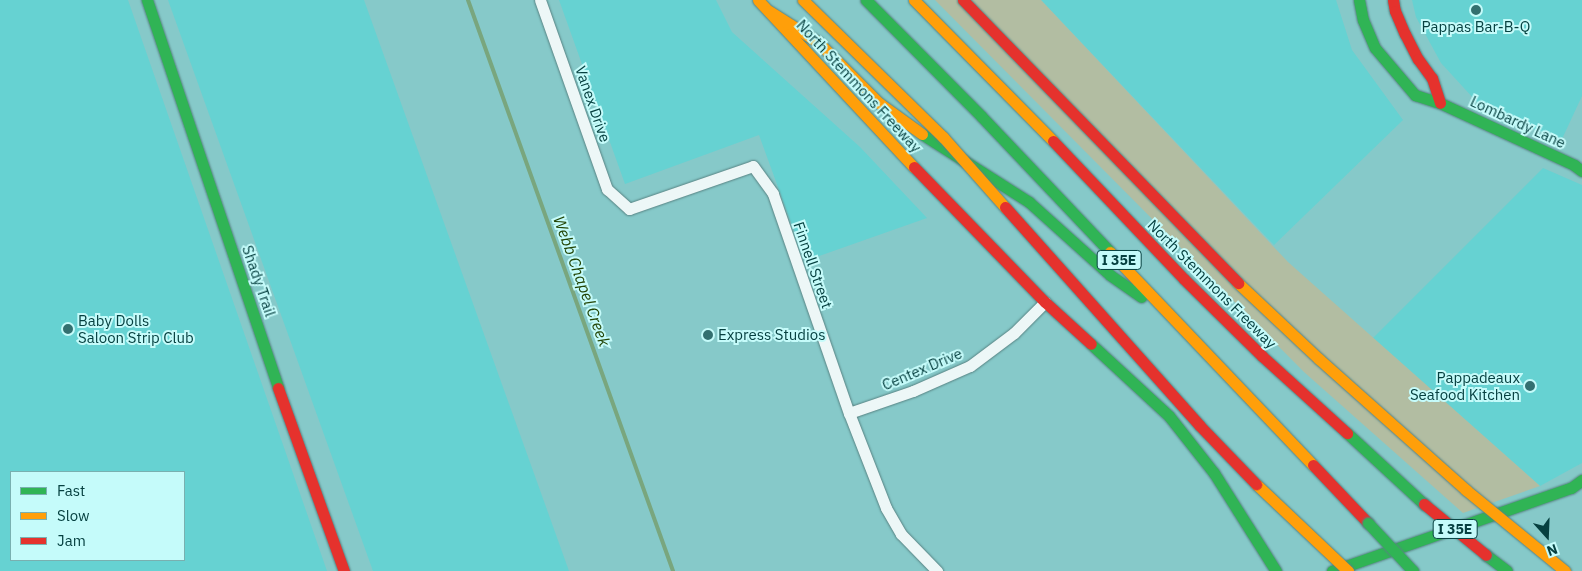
<!DOCTYPE html>
<html>
<head>
<meta charset="utf-8">
<style>
	body { margin:0 }
	#map { position:relative; width:1582px; height:571px; overflow:hidden; background:#86c9c9; font-family:"IBM Plex Sans",sans-serif }
	div>[style] { position:absolute }
	.built>* { inset:0; background:#66d2d2 }
	.green>* { inset:0; background:#b2bda2 }
	.stream>* { height:4px; margin:-2px; padding:0 2px; transform-origin:2px; border-radius:2px; background:#79a67e }
	.roads { filter:drop-shadow(0 0 1px #578282) drop-shadow(0 0 1px #578282) }
	.street>* { height:11px; margin:-5.5px; padding:0 5.5px; transform-origin:5.5px; border-radius:5.5px; background:#edf7f7 }
	.fast>* { height:11px; margin:-5.5px; padding:0 5.5px; transform-origin:5.5px; border-radius:5.5px; background:#30b455 }
	.slow>* { height:11px; margin:-5.5px; padding:0 5.5px; transform-origin:5.5px; border-radius:5.5px; background:#ff9f0a }
	.jam>* { height:11px; margin:-5.5px; padding:0 5.5px; transform-origin:5.5px; border-radius:5.5px; background:#e5322d }
	.bridges { filter:drop-shadow(0 0 1px #578282) drop-shadow(0 0 1px #578282) }
	.fast-bridge>* { height:11px; margin:-5.5px; padding:0 5.5px; transform-origin:5.5px; border-radius:5.5px; background:#30b455 }
	.slow-bridge>* { height:11px; margin:-5.5px; padding:0 5.5px; transform-origin:5.5px; border-radius:5.5px; background:#ff9f0a }
	.jam-bridge>* { height:11px; margin:-5.5px; padding:0 5.5px; transform-origin:5.5px; border-radius:5.5px; background:#e5322d }
	.dots>* { width:14px; height:14px; translate:-50% -50%; box-sizing:border-box; border:2px solid #c5fbfa; border-radius:50% }
	span { translate:-50% -50%; white-space:nowrap; text-align:center; line-height:1.15; -webkit-text-stroke:4px #c5fbfa; paint-order:stroke }
	.shield-label span { padding:1px 4px; background:#c5fbfa; border:1px solid; border-radius:4px; -webkit-text-stroke-width:0 }
	.shield-label { font-size:14px; color:#064040; font-weight:700 }
	.poi-label { font-size:15px; color:#064040 }
	.left { translate:0 -50%; text-align:left }
	.right { translate:-100% -50%; text-align:right }
	.street-label { font-size:15px; color:#064040 }
	.water-label { font-size:16px; color:#234506; font-style:italic }
	.legend { position:absolute; left:10px; top:471px; width:175px; height:90px; box-sizing:border-box; background:#c5fbfa; border:1px solid #79b0b0; margin:0; padding:6px 9px; list-style:none; font-size:15px; color:#064040 }
	.legend li { display:flex; align-items:center; gap:10px; height:25px }
	.legend b { width:25px; border:1px solid #79b0b0 }
	.north { position:absolute; left:1522px; top:511px; width:50px; height:50px; -webkit-text-stroke:4px #c5fbfa; paint-order:stroke; rotate:160deg; font-size:14px; font-weight:700; line-height:20px; text-align:center; color:#064040 }
	.north::after { content:''; display:block; margin:auto; width:18px; height:22px; background:#064040; clip-path:polygon(50% 0,100% 100%,50% 72%,0 100%) }
</style>
</head>
<body>
<div id="map">
	<div class="built">
		<div style="clip-path:polygon(evenodd,0 0,128px 0,327px 571px,0 571px,0 0,11px 472px,184px 472px,184px 560px,11px 560px,11px 472px)"></div>
		<div style="clip-path:polygon(168px 0,364px 0,569px 571px,373px 571px)"></div>
		<div style="clip-path:polygon(559px 0,716px 0,732px 32px,860px 147px,927px 218px,805px 261px,759px 135px,625px 184px)"></div>
		<div style="clip-path:polygon(1041px 0,1336px 0,1352px 50px,1403px 120px,1274px 245px)"></div>
		<div style="clip-path:polygon(1412px 0,1582px 0,1582px 96px,1562px 139px,1486px 112px,1441px 63px,1416px 17px)"></div>
		<div style="clip-path:polygon(1543px 168px,1582px 185px,1582px 463px,1540px 486px,1373px 338px)"></div>
	</div>
	<div class="green">
		<div style="clip-path:polygon(935px 0,1041px 0,1288px 262px,1540px 486px,1463px 513px,1304px 372px)"></div>
	</div>
	<div class="stream">
		<div style="left:468px;top:0;width:607px;rotate:70.25deg"></div>
	</div>
	<div class="roads">
		<div class="street">
			<div style="left:540px;top:0;width:201px;rotate:70.5deg"></div>
			<div style="left:607px;top:189px;width:30px;rotate:42deg"></div>
			<div style="left:629px;top:209px;width:131px;rotate:-19.1deg"></div>
			<div style="left:753px;top:166px;width:34px;rotate:54deg"></div>
			<div style="left:773px;top:194px;width:232px;rotate:70.9deg"></div>
			<div style="left:849px;top:413px;width:102px;rotate:68.7deg"></div>
			<div style="left:886px;top:508px;width:30px;rotate:60deg"></div>
			<div style="left:901px;top:534px;width:52px;rotate:45.8deg"></div>
			<div style="left:849px;top:413px;width:68px;rotate:-19deg"></div>
			<div style="left:913px;top:391px;width:62px;rotate:-23.7deg"></div>
			<div style="left:970px;top:366px;width:55px;rotate:-36.9deg"></div>
			<div style="left:1014px;top:333px;width:44px;rotate:-45deg"></div>
		</div>
		<div class="fast">
			<div style="left:147px;top:0;width:410px;rotate:71.3deg"></div>
			<div style="left:866px;top:0;width:163px;rotate:45.2deg"></div>
			<div style="left:981px;top:116px;width:187px;rotate:46.5deg"></div>
			<div style="left:1359px;top:0;width:20px;rotate:79deg"></div>
			<div style="left:1363px;top:20px;width:30px;rotate:67deg"></div>
			<div style="left:1375px;top:48px;width:62px;rotate:49.6deg"></div>
			<div style="left:1415px;top:95px;width:26px;rotate:18deg"></div>
			<div style="left:1440px;top:103px;width:148px;rotate:24.8deg"></div>
			<div style="left:1574px;top:165px;width:10px;rotate:37deg"></div>
			<div style="left:922px;top:134px;width:127px;rotate:32.4deg"></div>
			<div style="left:1029px;top:202px;width:109px;rotate:42deg"></div>
			<div style="left:1110px;top:275px;width:38px;rotate:35deg"></div>
			<div style="left:1091px;top:344px;width:106px;rotate:42.7deg"></div>
			<div style="left:1169px;top:416px;width:73px;rotate:51.7deg"></div>
			<div style="left:1214px;top:473px;width:116px;rotate:57.7deg"></div>
			<div style="left:1347px;top:433px;width:105px;rotate:42.7deg"></div>
			<div style="left:1486px;top:555px;width:26px;rotate:37deg"></div>
			<div style="left:1332px;top:571px;width:253px;rotate:-19.2deg"></div>
			<div style="left:1571px;top:488px;width:14px;rotate:-36deg"></div>
		</div>
		<div class="slow">
			<div style="left:758px;top:0;width:229px;rotate:47deg"></div>
			<div style="left:914px;top:0;width:198px;rotate:45.4deg"></div>
			<div style="left:769px;top:11px;width:58px;rotate:32.3deg"></div>
			<div style="left:818px;top:42px;width:86px;rotate:45deg"></div>
			<div style="left:879px;top:103px;width:53px;rotate:35.8deg"></div>
			<div style="left:1110px;top:252px;width:294px;rotate:46.4deg"></div>
		</div>
		<div class="jam">
			<div style="left:1393px;top:0;width:11px;rotate:80deg"></div>
			<div style="left:1395px;top:11px;width:25px;rotate:67deg"></div>
			<div style="left:1405px;top:34px;width:28px;rotate:63deg"></div>
			<div style="left:1418px;top:59px;width:24px;rotate:54deg"></div>
			<div style="left:1432px;top:78px;width:26px;rotate:72deg"></div>
			<div style="left:1053px;top:141px;width:190px;rotate:46.5deg"></div>
			<div style="left:1184px;top:279px;width:110px;rotate:44.6deg"></div>
			<div style="left:1262px;top:356px;width:115px;rotate:42.2deg"></div>
			<div style="left:914px;top:167px;width:188px;rotate:45.9deg"></div>
			<div style="left:1045px;top:302px;width:62px;rotate:42.4deg"></div>
			<div style="left:278px;top:388px;width:195px;rotate:70.2deg"></div>
			<div style="left:1313px;top:465px;width:80px;rotate:46.5deg"></div>
		</div>
	</div>
	<div class="bridges">
		<div class="fast-bridge">
			<div style="left:1368px;top:523px;width:66px;rotate:46.8deg"></div>
		</div>
		<div class="slow-bridge">
			<div style="left:803px;top:0;width:196px;rotate:44.4deg"></div>
			<div style="left:943px;top:137px;width:94px;rotate:48.5deg"></div>
			<div style="left:1238px;top:283px;width:111px;rotate:43.2deg"></div>
			<div style="left:1319px;top:359px;width:197px;rotate:41.7deg"></div>
			<div style="left:1466px;top:490px;width:128px;rotate:39.3deg"></div>
			<div style="left:1256px;top:484px;width:127px;rotate:43.4deg"></div>
		</div>
		<div class="jam-bridge">
			<div style="left:963px;top:0;width:395px;rotate:45.8deg"></div>
			<div style="left:1005px;top:207px;width:293px;rotate:48.3deg"></div>
			<div style="left:1200px;top:426px;width:81px;rotate:46deg"></div>
			<div style="left:1424px;top:504px;width:80px;rotate:39.4deg"></div>
		</div>
	</div>
	<div class="dots">
		<div style="left:1476px;top:10px;background:#337070"></div>
		<div style="left:68px;top:329px;background:#337070"></div>
		<div style="left:708px;top:335px;background:#337070"></div>
		<div style="left:1530px;top:386px;background:#337070"></div>
	</div>
	<div class="shield-label">
		<span style="left:1119px;top:260px">I 35E</span>
		<span style="left:1455px;top:529px">I 35E</span>
	</div>
	<div class="poi-label">
		<span style="left:1476px;top:27px">Pappas Bar-B-Q</span>
		<span class="left" style="left:78px;top:329px">Baby Dolls<br>Saloon Strip Club</span>
		<span class="left" style="left:718px;top:335px">Express Studios</span>
		<span class="right" style="left:1520px;top:386px">Pappadeaux<br>Seafood Kitchen</span>
	</div>
	<div class="street-label">
		<span style="left:859px;top:86px;rotate:47deg">North Stemmons Freeway</span>
		<span style="left:593px;top:104px;rotate:71deg">Vanex Drive</span>
		<span style="left:1518px;top:122px;rotate:25deg">Lombardy Lane</span>
		<span style="left:813px;top:265px;rotate:71deg">Finnell Street</span>
		<span style="left:259px;top:281px;rotate:71deg">Shady Trail</span>
		<span style="left:1212px;top:284px;rotate:45deg">North Stemmons Freeway</span>
		<span style="left:922px;top:369px;rotate:-23deg">Centex Drive</span>
	</div>
	<div class="water-label">
		<span style="left:582px;top:281px;rotate:70deg">Webb Chapel Creek</span>
	</div>
	<ul class="legend">
	<li><b style="height:6px;background:#30b455"></b>Fast</li>
	<li><b style="height:6px;background:#ff9f0a"></b>Slow</li>
	<li><b style="height:6px;background:#e5322d"></b>Jam</li>
	</ul>
	<div class="north">N</div>
</div>
</body>
</html>
